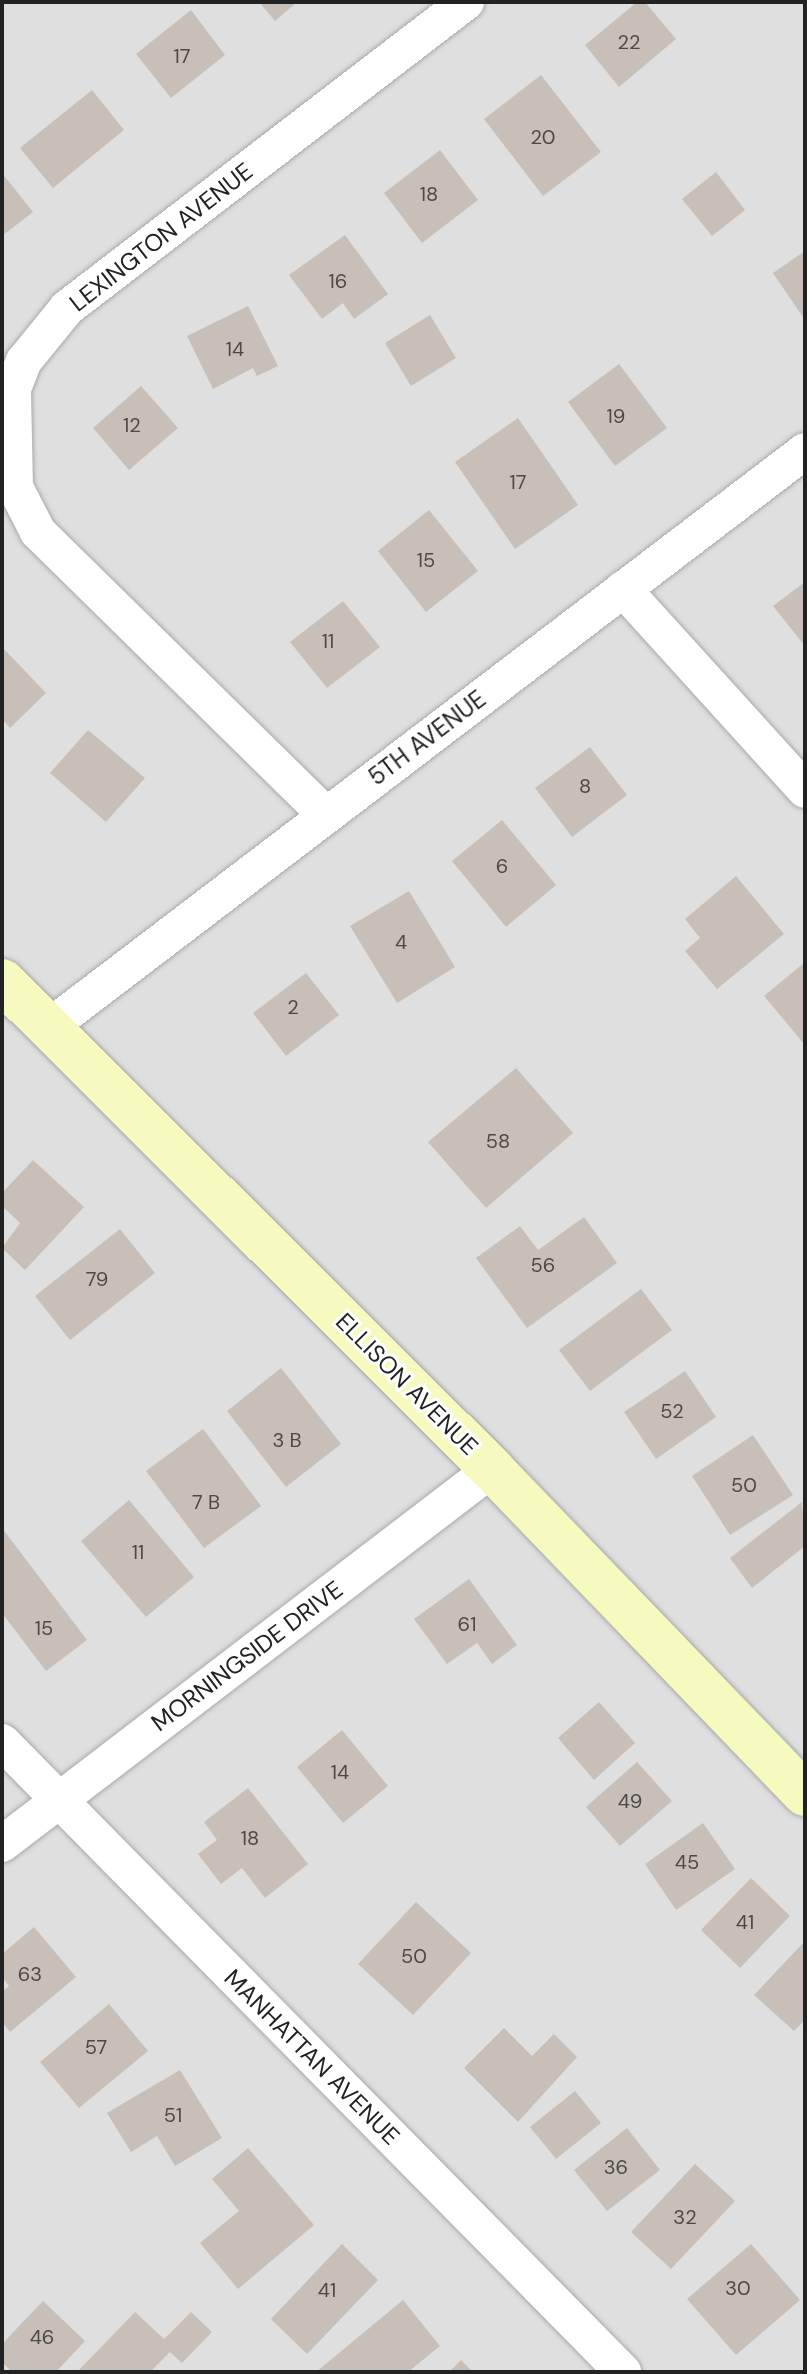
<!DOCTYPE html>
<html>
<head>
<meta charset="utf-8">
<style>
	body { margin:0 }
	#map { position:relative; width:807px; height:2374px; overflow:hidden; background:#f2efe9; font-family:"DM Sans",sans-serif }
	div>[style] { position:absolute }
	.residential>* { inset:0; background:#e0dfdf }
	.building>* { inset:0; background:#c7bfb8 }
	.roads { filter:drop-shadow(0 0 2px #a9a9a9) drop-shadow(0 0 2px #a9a9a9) }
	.street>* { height:36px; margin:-18px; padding:0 18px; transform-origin:18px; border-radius:18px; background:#fff }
	.secondary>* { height:44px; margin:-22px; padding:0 22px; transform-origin:22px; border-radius:22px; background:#f7fabf }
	span { translate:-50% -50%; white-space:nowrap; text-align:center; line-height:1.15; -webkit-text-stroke:6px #fff; paint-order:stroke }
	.number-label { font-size:20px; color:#4b4948 }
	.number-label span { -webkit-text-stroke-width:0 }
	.street-label { font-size:24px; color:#222 }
	.frame { position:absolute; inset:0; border:4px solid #222; pointer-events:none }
</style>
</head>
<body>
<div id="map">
	<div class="residential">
		<div style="clip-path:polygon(2px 2px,805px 2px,805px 2372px,2px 2372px)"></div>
	</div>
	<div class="building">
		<div style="clip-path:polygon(259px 2px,297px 2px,275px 21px)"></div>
		<div style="clip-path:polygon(637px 2px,645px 2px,676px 39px,619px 87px,585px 45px)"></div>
		<div style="clip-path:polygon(191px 10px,225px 55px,171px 98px,136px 54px)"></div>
		<div style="clip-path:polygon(541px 75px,601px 152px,543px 196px,484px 119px)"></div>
		<div style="clip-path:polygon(92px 90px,124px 130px,53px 188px,20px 148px)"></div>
		<div style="clip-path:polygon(440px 150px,478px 200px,422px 243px,384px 193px)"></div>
		<div style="clip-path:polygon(716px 172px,745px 210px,712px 236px,682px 199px)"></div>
		<div style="clip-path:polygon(2px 173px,33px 212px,2px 236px)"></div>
		<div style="clip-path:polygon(345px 235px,388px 294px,354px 319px,343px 303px,322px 319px,289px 275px)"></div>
		<div style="clip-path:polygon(805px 251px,805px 320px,773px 273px)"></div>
		<div style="clip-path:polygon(248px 306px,278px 366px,257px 376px,253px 368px,213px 389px,187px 336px)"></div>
		<div style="clip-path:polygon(430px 315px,456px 358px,411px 386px,385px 343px)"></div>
		<div style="clip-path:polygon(619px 364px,667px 428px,615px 466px,568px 402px)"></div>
		<div style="clip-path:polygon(141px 386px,178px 428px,129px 470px,93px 428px)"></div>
		<div style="clip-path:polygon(518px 418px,578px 505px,515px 549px,455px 462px)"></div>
		<div style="clip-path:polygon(429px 510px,478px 571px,426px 612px,378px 551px)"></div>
		<div style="clip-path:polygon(805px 582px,805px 646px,773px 606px)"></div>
		<div style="clip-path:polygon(343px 601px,380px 647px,327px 688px,290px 642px)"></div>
		<div style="clip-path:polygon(2px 647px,46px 693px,10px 728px,2px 719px)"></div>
		<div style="clip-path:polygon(88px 730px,145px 778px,106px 822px,50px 773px)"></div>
		<div style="clip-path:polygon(590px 747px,627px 795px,572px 837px,535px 788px)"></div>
		<div style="clip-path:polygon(502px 820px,556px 885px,506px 927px,452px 861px)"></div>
		<div style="clip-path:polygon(736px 876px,784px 934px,717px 989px,685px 951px,700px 938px,685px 919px)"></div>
		<div style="clip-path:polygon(409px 891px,455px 967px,397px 1003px,350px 926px)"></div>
		<div style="clip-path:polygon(805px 962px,805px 1045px,764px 996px)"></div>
		<div style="clip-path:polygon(306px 973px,339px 1015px,286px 1056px,253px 1013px)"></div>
		<div style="clip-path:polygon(516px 1068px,573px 1133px,486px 1208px,428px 1142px)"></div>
		<div style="clip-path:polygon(33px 1160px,84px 1207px,25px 1270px,2px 1248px,20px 1223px,2px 1206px,2px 1193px)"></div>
		<div style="clip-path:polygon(584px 1217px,617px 1263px,527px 1328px,476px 1258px,520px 1226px,538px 1250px)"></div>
		<div style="clip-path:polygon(120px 1229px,155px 1273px,70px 1340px,35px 1296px)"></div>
		<div style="clip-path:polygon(641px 1289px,672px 1330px,590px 1391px,559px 1350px)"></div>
		<div style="clip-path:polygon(281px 1368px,341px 1444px,286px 1487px,227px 1411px)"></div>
		<div style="clip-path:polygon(685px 1371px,716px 1417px,656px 1459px,624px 1412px)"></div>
		<div style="clip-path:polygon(203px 1429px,261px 1506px,204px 1548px,146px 1471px)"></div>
		<div style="clip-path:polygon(753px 1435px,793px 1495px,730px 1535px,692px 1476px)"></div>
		<div style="clip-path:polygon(129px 1500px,194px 1577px,146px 1617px,81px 1541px)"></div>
		<div style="clip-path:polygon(802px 1502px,805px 1546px,752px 1588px,730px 1558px)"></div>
		<div style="clip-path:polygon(2px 1528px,87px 1640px,46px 1671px,2px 1613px)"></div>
		<div style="clip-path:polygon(469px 1579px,517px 1645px,492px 1664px,477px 1643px,447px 1664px,414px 1619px)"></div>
		<div style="clip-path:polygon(599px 1702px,635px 1743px,594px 1780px,558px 1738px)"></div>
		<div style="clip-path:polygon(342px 1730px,388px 1786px,343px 1823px,297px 1767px)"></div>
		<div style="clip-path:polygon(637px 1762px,672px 1801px,620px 1846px,586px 1807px)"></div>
		<div style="clip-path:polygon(248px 1788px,308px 1864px,265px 1898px,242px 1868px,221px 1884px,198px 1854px,217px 1840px,204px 1822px)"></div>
		<div style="clip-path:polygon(703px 1823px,735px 1869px,676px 1910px,645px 1864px)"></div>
		<div style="clip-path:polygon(751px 1878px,790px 1916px,740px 1968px,701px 1930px)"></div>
		<div style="clip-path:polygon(416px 1902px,471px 1953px,413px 2015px,358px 1964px)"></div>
		<div style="clip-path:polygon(34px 1927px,76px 1977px,10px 2032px,2px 2022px,2px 1992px,9px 1986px,2px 1977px,2px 1954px)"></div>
		<div style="clip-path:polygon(805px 1941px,805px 2020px,794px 2031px,754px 1995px)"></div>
		<div style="clip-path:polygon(109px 2004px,148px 2051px,79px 2108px,40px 2062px)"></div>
		<div style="clip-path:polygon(504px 2028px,532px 2056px,554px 2034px,577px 2057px,518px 2122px,464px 2068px)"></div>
		<div style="clip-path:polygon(180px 2070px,222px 2138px,175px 2166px,157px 2136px,131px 2152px,107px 2113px)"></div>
		<div style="clip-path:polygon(575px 2091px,601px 2123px,556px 2159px,530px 2127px)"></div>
		<div style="clip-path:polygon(627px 2128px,660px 2170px,607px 2211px,574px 2170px)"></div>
		<div style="clip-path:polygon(248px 2148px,314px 2225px,238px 2289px,200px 2243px,239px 2211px,212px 2179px)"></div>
		<div style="clip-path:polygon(695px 2164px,735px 2201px,671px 2269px,631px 2232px)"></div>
		<div style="clip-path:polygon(342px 2244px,378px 2280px,307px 2354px,271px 2319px)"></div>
		<div style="clip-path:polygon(751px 2244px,800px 2300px,736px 2355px,687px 2299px)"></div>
		<div style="clip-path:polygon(403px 2300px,440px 2346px,408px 2372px,316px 2372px)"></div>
		<div style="clip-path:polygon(43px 2301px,85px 2341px,56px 2372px,12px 2372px,2px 2362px,2px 2344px)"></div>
		<div style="clip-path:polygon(135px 2312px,164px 2339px,191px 2312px,212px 2332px,182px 2363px,170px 2352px,150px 2372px,77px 2372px)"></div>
		<div style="clip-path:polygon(461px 2360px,473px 2372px,449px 2372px)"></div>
	</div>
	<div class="roads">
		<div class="street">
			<div style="left:623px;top:589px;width:271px;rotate:47.8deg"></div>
			<div style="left:326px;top:815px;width:404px;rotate:-135.5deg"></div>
			<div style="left:38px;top:532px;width:51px;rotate:-117.1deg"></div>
			<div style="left:15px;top:487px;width:98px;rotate:-91.2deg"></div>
			<div style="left:13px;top:389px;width:30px;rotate:-69deg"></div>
			<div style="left:24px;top:361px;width:68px;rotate:-50.9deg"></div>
			<div style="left:67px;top:308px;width:503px;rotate:-37.49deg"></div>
			<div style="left:49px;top:1027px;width:950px;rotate:-37.3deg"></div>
			<div style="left:2px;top:1742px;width:885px;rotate:45.41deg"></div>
			<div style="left:2px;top:1844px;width:617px;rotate:-37.43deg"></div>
		</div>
		<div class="secondary">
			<div style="left:2px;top:981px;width:692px;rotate:44.88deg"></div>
			<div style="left:492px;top:1469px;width:451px;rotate:46.1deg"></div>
		</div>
	</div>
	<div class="number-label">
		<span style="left:629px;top:42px">22</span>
		<span style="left:182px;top:56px">17</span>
		<span style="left:543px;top:137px">20</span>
		<span style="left:429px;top:194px">18</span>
		<span style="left:338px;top:281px">16</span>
		<span style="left:235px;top:349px">14</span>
		<span style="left:616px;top:416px">19</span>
		<span style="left:132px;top:425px">12</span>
		<span style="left:518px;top:482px">17</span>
		<span style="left:426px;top:560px">15</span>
		<span style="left:328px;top:641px">11</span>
		<span style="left:585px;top:786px">8</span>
		<span style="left:502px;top:866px">6</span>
		<span style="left:401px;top:942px">4</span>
		<span style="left:293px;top:1007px">2</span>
		<span style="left:498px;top:1141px">58</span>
		<span style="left:543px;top:1265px">56</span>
		<span style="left:97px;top:1279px">79</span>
		<span style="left:672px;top:1411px">52</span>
		<span style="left:287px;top:1440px">3 B</span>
		<span style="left:744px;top:1485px">50</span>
		<span style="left:206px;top:1502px">7 B</span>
		<span style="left:138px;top:1552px">11</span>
		<span style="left:467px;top:1624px">61</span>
		<span style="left:44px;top:1628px">15</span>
		<span style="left:340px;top:1772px">14</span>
		<span style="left:630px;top:1801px">49</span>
		<span style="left:250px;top:1838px">18</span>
		<span style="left:687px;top:1862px">45</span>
		<span style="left:745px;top:1922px">41</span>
		<span style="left:414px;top:1956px">50</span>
		<span style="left:30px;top:1974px">63</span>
		<span style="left:96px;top:2047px">57</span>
		<span style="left:173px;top:2115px">51</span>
		<span style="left:616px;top:2167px">36</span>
		<span style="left:685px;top:2217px">32</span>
		<span style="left:738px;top:2288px">30</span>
		<span style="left:327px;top:2290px">41</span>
		<span style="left:42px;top:2337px">46</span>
	</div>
	<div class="street-label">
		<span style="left:161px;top:237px;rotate:-38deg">LEXINGTON AVENUE</span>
		<span style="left:427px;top:738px;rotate:-37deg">5TH AVENUE</span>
		<span style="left:407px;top:1384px;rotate:45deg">ELLISON AVENUE</span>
		<span style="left:247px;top:1656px;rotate:-37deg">MORNINGSIDE DRIVE</span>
		<span style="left:312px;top:2057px;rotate:45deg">MANHATTAN AVENUE</span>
	</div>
	<div class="frame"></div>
</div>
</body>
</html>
